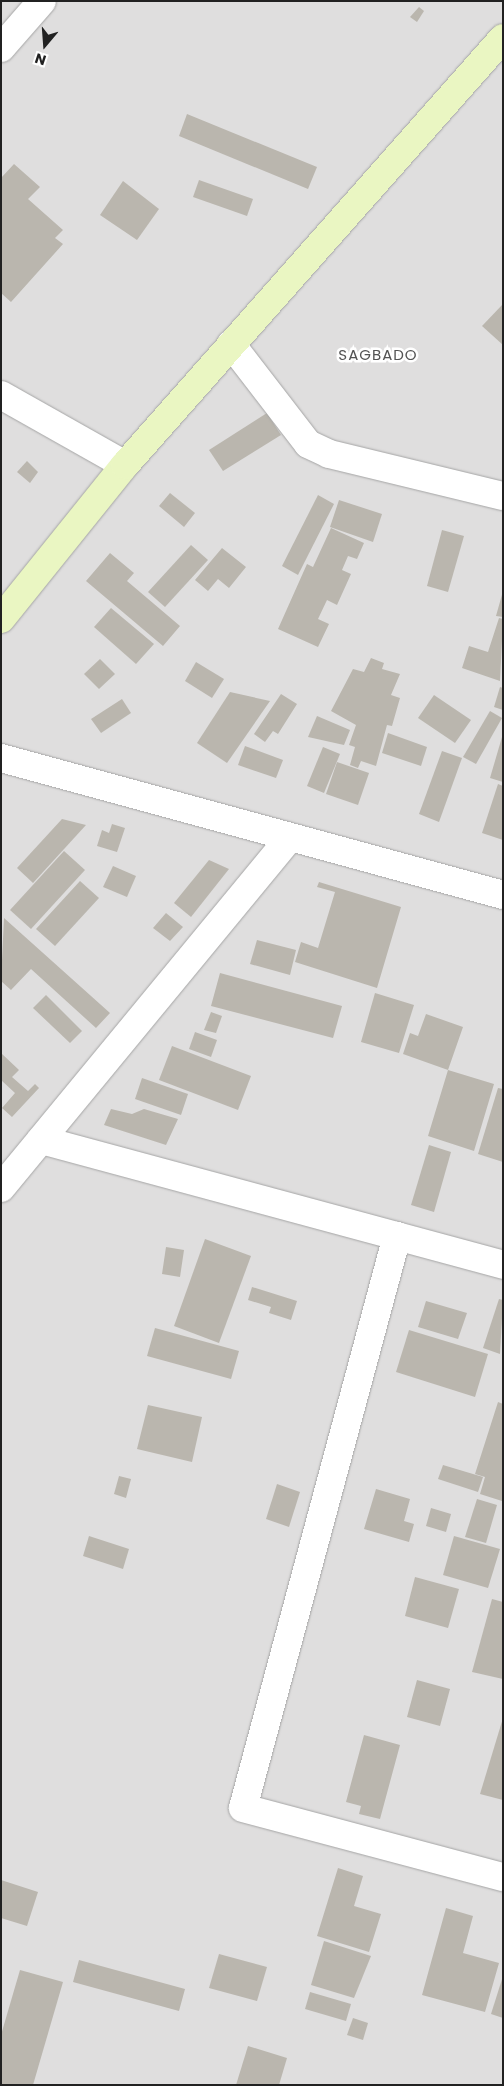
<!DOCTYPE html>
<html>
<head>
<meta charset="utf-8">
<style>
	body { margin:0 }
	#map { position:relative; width:504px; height:2086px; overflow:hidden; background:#f1f0e9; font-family:Poppins,sans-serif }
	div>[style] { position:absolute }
	.residential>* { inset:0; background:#dfdede }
	.building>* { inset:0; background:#bab6ae }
	.roads { filter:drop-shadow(0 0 1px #a5a5a5) drop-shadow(0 0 1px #a5a5a5) }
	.street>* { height:28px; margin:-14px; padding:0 14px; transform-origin:14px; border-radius:14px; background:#fff }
	.secondary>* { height:28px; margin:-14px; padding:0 14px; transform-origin:14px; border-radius:14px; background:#eaf6c2 }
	span { translate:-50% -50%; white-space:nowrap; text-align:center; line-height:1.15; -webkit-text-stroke:5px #fff; paint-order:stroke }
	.quarter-label { font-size:15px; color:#545454; letter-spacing:1px }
	.frame { position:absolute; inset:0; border:2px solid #212121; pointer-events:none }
	.north { position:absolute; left:20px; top:20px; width:50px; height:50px; -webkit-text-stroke:4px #fff; paint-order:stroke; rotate:198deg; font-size:14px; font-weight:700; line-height:20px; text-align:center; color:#212121 }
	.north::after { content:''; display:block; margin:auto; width:18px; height:22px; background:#212121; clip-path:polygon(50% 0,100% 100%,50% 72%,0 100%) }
</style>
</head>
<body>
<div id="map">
	<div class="residential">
		<div style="clip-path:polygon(1px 1px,503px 1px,503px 2085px,1px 2085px)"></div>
	</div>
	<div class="building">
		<div style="clip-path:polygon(419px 7px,424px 11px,417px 22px,410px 17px)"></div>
		<div style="clip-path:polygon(187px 114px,317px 167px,308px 189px,179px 136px)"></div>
		<div style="clip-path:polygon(14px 164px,40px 187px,28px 199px,63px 230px,55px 238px,63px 244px,11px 302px,1px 293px,1px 178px)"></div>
		<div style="clip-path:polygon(199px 180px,253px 199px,247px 216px,193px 197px)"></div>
		<div style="clip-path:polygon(123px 181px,159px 209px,137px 240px,100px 215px)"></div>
		<div style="clip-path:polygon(503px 304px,503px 345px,482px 326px)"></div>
		<div style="clip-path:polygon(267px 413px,281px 435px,223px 471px,209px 450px)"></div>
		<div style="clip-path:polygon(27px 461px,38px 472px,30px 483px,17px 472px)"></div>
		<div style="clip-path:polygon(170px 493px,195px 513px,184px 527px,159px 506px)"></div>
		<div style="clip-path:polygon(318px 495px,334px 504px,298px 575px,282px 566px)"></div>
		<div style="clip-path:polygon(339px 500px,382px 514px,373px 542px,330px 527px)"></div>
		<div style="clip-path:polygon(331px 528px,364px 543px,357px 559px,348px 556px,342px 570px,351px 574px,337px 605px,327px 600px,318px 619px,329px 624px,318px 647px,278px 629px,307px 564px,313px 567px)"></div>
		<div style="clip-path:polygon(442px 530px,464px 536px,448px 592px,427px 586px)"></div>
		<div style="clip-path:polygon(191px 545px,208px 560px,165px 607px,148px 592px)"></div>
		<div style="clip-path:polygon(222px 548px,246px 567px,229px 588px,218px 579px,208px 591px,195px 580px)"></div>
		<div style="clip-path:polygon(110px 553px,134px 573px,127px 581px,180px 626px,163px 646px,86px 581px)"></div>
		<div style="clip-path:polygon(503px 591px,503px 617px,496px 616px)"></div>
		<div style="clip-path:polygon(111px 608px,154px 644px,136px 664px,94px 627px)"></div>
		<div style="clip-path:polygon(499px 618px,503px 619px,500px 681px,462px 668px,469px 646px,488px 652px)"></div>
		<div style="clip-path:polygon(371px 658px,384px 663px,382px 669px,400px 674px,391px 695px,400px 698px,392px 726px,387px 725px,376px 766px,361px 761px,358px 768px,350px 765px,355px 747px,349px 745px,356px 725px,331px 711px,353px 669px,364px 672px)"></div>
		<div style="clip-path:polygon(100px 659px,115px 674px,99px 689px,84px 674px)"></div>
		<div style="clip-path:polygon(196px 662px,224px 679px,212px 698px,185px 681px)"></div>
		<div style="clip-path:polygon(500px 687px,503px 688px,503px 710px,494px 707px)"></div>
		<div style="clip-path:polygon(230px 692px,270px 701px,227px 763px,197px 743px)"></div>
		<div style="clip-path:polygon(281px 694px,297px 704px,278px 734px,273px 731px,265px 742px,254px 734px)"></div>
		<div style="clip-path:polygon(434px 695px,471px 720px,455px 743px,418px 718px)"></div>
		<div style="clip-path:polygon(122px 699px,131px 713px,101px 733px,91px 719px)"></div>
		<div style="clip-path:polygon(490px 711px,502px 718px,476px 764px,463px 757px)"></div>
		<div style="clip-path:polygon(317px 716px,350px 730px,344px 745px,308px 737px)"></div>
		<div style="clip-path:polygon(388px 733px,427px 747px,421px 766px,382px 753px)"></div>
		<div style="clip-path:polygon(502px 737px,503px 737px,503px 782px,490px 778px)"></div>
		<div style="clip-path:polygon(245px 746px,283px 760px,276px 778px,238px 765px)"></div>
		<div style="clip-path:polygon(323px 747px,340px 754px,324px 793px,307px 786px)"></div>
		<div style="clip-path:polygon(442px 751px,462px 758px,439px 822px,419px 814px)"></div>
		<div style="clip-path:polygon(337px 762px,369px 773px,358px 805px,326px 794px)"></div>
		<div style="clip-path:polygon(498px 784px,503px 786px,503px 840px,482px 833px)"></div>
		<div style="clip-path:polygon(62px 819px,86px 825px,33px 883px,17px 868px)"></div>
		<div style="clip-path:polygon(112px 824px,125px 828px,117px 852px,97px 846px,102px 830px,109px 833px)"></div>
		<div style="clip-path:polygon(64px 851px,85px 870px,31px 929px,10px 910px)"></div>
		<div style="clip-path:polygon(209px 860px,229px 869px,191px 917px,174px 903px)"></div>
		<div style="clip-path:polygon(113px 866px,136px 876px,127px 897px,103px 887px)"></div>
		<div style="clip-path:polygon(80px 881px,99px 898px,55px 946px,36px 929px)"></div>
		<div style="clip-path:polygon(319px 882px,401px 907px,377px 988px,295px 962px,301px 942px,318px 948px,335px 892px,317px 887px)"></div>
		<div style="clip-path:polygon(166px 913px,183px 927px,170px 941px,153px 928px)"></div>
		<div style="clip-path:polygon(4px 918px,110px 1013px,96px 1028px,31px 969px,11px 990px,1px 981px)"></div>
		<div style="clip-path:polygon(257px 940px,296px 950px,290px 975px,250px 964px)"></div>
		<div style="clip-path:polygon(220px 973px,342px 1006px,333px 1038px,211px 1006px)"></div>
		<div style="clip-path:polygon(375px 993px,414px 1005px,399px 1053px,361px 1042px)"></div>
		<div style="clip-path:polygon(46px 995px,82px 1031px,70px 1043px,33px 1008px)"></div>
		<div style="clip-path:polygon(211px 1012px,222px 1016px,216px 1033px,204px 1030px)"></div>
		<div style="clip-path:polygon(426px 1014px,463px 1027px,448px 1070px,494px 1084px,474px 1151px,428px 1136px,448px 1070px,403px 1054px,410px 1033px,418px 1036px)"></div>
		<div style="clip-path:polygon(195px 1032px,217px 1040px,211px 1057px,189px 1049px)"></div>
		<div style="clip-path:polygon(172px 1046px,251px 1076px,238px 1110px,159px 1080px)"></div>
		<div style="clip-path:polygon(1px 1053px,19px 1070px,12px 1077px,28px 1091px,35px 1084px,39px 1088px,12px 1117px,2px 1108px,15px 1093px,1px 1080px)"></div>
		<div style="clip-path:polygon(142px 1078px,188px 1094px,181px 1115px,135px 1099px)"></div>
		<div style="clip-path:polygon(498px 1088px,503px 1089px,503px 1162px,478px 1154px)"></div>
		<div style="clip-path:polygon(111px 1109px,132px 1114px,144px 1109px,178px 1119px,166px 1145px,104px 1125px)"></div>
		<div style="clip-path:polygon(429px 1145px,451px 1152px,434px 1212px,411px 1205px)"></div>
		<div style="clip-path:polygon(205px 1239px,251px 1256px,219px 1343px,174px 1326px)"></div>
		<div style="clip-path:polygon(166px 1247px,184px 1250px,180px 1277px,162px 1274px)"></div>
		<div style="clip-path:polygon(252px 1287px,297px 1301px,291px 1320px,269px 1313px,271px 1307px,248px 1300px)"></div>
		<div style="clip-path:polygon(499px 1299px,503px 1300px,500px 1354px,483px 1348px)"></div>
		<div style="clip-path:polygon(426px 1301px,467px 1313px,458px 1339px,418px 1327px)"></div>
		<div style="clip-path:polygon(155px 1328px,239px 1351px,231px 1379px,147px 1356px)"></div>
		<div style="clip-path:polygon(409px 1330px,488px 1354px,475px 1397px,396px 1372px)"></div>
		<div style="clip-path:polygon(498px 1402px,503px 1404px,502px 1501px,480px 1494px,485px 1477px,475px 1474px)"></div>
		<div style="clip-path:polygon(148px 1405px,202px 1417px,192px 1462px,137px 1449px)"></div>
		<div style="clip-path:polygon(443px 1465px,483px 1477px,478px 1492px,438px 1479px)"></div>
		<div style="clip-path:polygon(119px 1476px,131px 1479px,126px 1498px,114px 1494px)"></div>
		<div style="clip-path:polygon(277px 1484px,300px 1492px,289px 1527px,266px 1519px)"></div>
		<div style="clip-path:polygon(376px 1489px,410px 1499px,404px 1521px,414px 1524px,409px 1542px,364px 1529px)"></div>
		<div style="clip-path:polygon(477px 1499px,497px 1505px,486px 1543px,465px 1537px)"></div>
		<div style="clip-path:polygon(431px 1508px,451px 1514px,446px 1532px,426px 1526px)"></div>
		<div style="clip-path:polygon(89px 1536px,129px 1549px,123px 1569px,83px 1556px)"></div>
		<div style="clip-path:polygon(454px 1536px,500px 1549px,488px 1588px,443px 1575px)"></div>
		<div style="clip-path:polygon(415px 1577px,459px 1589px,448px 1628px,405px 1616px)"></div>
		<div style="clip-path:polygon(492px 1599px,503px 1602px,503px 1679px,472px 1672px)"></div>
		<div style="clip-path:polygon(417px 1680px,450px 1689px,440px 1726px,407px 1717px)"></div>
		<div style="clip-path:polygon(503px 1718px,503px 1800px,480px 1794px)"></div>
		<div style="clip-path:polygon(364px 1735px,400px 1745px,380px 1819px,359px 1814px,361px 1806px,346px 1802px)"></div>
		<div style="clip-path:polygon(338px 1868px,363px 1876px,354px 1906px,381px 1914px,369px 1952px,317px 1936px)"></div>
		<div style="clip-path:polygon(1px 1880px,38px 1892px,27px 1926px,1px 1918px)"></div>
		<div style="clip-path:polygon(446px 1908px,473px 1916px,463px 1953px,499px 1963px,485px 2012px,422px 1995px)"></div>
		<div style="clip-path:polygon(324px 1941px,371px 1956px,354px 1998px,311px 1985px)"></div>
		<div style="clip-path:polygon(219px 1954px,267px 1967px,257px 2001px,209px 1988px)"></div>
		<div style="clip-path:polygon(79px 1960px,185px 1989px,179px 2011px,73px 1982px)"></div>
		<div style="clip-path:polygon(20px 1970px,63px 1982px,33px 2085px,1px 2085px,1px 2035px)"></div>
		<div style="clip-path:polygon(503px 1976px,503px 2018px,491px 2014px)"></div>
		<div style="clip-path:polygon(310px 1992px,351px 2004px,346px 2021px,305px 2009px)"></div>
		<div style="clip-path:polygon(353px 2018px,368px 2023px,363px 2040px,347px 2035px)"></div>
		<div style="clip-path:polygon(248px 2046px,287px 2058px,279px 2085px,236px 2085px)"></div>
	</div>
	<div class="roads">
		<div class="street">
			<div style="left:1px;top:48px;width:62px;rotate:-48.9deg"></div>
			<div style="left:231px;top:344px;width:126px;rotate:52.4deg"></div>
			<div style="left:308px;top:444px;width:23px;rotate:25deg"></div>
			<div style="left:329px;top:454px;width:179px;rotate:13.6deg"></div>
			<div style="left:1px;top:395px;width:142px;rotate:29.4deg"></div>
			<div style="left:1px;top:758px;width:520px;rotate:15.26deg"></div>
			<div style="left:41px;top:1140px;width:479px;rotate:15.1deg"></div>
			<div style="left:1px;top:1188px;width:454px;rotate:-50.5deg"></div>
			<div style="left:397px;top:1236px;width:592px;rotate:105.07deg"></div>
			<div style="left:243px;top:1808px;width:269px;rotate:14.9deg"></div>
		</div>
		<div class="secondary">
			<div style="left:1px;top:619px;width:198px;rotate:-51.2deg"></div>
			<div style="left:125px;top:465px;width:570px;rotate:-48.48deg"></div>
		</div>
	</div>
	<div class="quarter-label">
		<span style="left:378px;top:355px">SAGBADO</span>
	</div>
	<div class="frame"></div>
	<div class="north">N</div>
</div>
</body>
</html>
